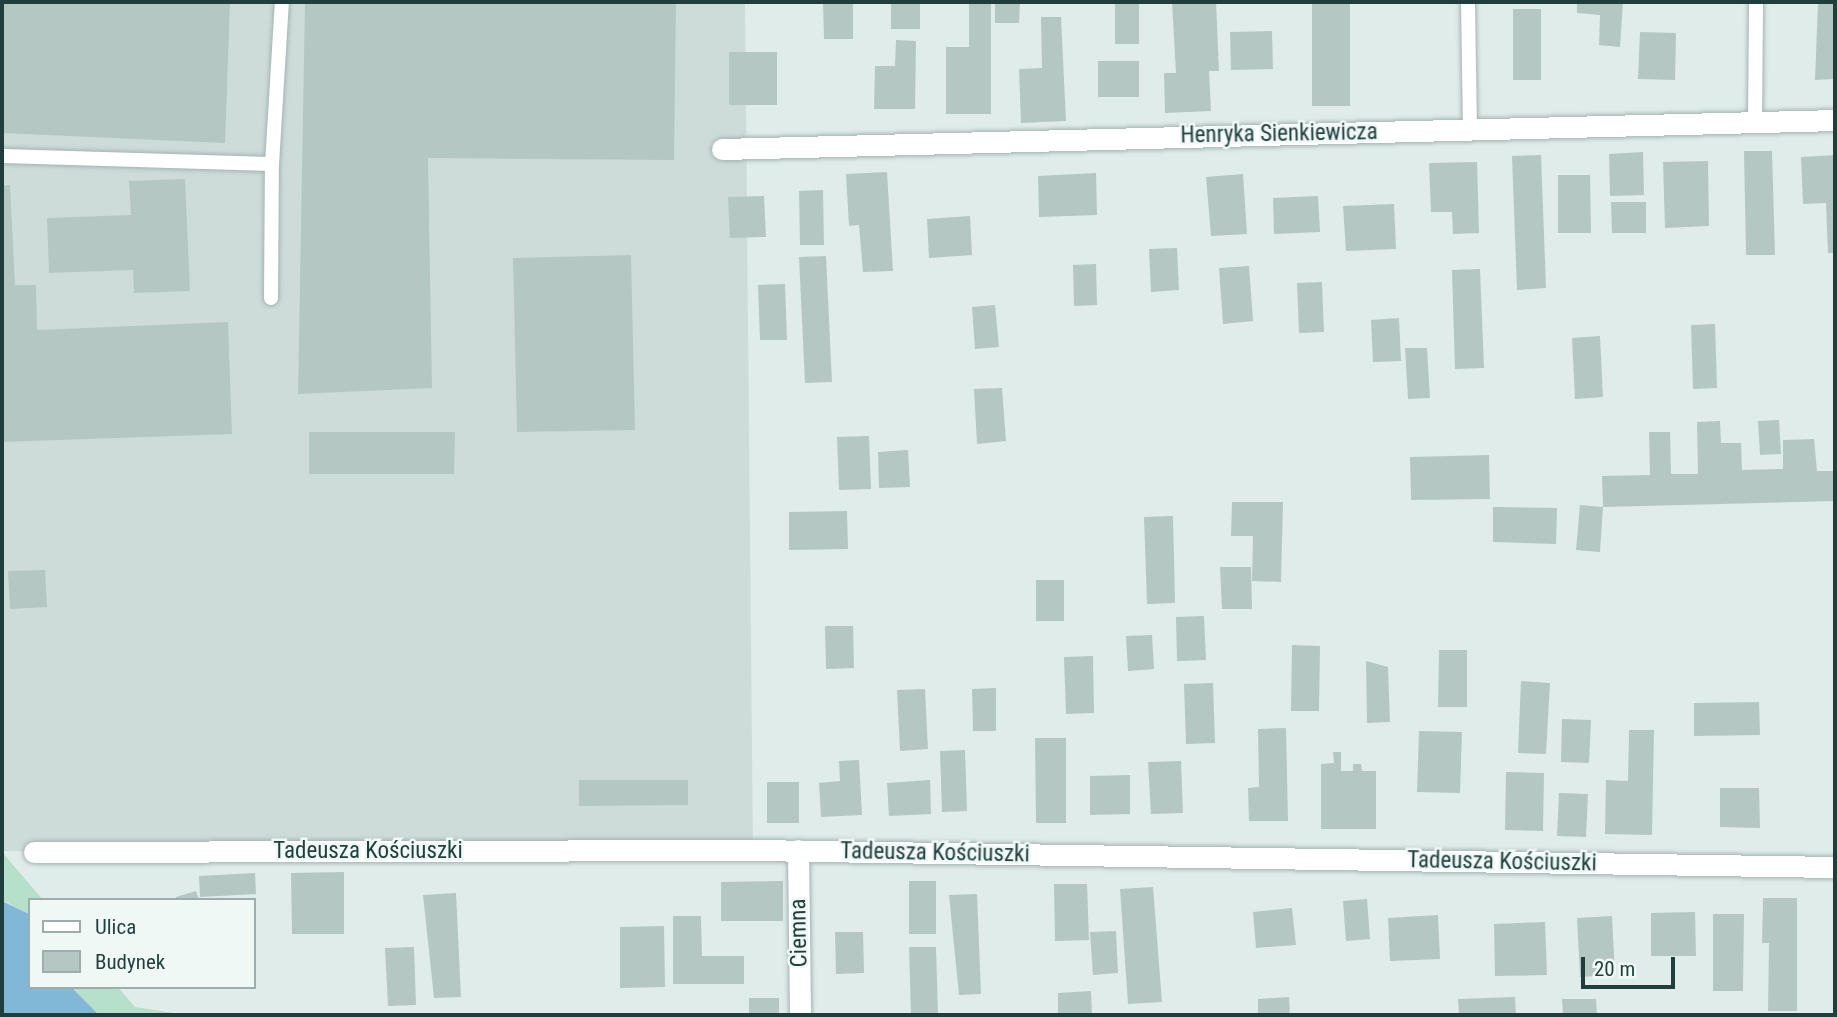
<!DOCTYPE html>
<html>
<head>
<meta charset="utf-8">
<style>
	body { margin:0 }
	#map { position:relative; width:1837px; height:1017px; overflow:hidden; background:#e0ece9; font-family:"Roboto Condensed",sans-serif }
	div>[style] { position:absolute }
	.built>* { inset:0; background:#cedcd9 }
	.green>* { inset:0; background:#b6e0ca }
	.water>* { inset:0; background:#82b8d7 }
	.building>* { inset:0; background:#b5c7c3 }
	.roads { filter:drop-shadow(0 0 2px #a2b4b2) drop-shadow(0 0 2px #a2b4b2) }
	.lane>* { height:14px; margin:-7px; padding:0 7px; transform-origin:7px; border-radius:7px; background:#fff }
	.street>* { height:21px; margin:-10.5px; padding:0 10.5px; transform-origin:10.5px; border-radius:10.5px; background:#fff }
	span { translate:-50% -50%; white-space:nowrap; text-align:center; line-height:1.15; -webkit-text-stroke:5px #f0f8f6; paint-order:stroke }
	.street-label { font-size:23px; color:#1f3e3c }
	.frame { position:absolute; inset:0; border:4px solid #1f3e3c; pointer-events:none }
	.legend { position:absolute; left:28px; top:898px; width:228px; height:91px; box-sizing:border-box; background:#f0f8f6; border:2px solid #9caeac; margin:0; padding:9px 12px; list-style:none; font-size:21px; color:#1f3e3c }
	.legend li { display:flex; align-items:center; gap:14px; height:35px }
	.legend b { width:35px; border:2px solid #9caeac }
	.scale { position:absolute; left:1581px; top:957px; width:94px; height:32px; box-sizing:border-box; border:4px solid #1f3e3c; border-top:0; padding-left:9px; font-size:21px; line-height:24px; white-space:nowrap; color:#1f3e3c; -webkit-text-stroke:5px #f0f8f6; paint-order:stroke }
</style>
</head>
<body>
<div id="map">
	<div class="built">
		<div style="clip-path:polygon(2px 2px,745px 2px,753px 850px,2px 851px)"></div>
	</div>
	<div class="green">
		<div style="clip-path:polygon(2px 852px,43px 900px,30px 900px,30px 925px,29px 914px,2px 900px)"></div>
		<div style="clip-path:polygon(70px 987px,118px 987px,135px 1007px,186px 1015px,99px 1015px)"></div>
	</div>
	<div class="water">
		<div style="clip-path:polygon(2px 901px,29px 914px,30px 987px,71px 987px,99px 1015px,2px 1015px)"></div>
	</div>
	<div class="building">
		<div style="clip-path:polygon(2px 2px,230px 2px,225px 143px,2px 133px)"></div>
		<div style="clip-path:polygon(305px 2px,676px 2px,674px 160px,428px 158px,432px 388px,298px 394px)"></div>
		<div style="clip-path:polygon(823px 2px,853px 2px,853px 39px,824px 39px)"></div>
		<div style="clip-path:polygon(891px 2px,920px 2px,920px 29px,891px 29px)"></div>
		<div style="clip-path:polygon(969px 2px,991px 2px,991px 114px,946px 114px,946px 47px,969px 47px)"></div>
		<div style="clip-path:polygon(995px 2px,1020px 2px,1019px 23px,995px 23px)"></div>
		<div style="clip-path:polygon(1115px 2px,1139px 2px,1139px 44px,1115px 44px)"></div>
		<div style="clip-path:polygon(1172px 2px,1216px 2px,1219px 71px,1209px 71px,1211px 111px,1165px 113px,1164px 73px,1176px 73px)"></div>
		<div style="clip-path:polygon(1312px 2px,1350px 2px,1350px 106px,1312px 106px)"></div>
		<div style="clip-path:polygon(1577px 2px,1623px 2px,1620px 47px,1599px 45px,1600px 15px,1577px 13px)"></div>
		<div style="clip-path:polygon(1818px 2px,1835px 2px,1835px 79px,1815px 80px)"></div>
		<div style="clip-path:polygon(1513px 9px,1541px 9px,1541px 80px,1513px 80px)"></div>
		<div style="clip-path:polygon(1041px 17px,1061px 17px,1066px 121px,1021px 123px,1019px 69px,1042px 68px)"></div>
		<div style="clip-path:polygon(1272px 31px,1273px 69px,1231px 70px,1230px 32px)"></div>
		<div style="clip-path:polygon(1640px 32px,1676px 33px,1675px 80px,1638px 79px)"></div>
		<div style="clip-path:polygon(896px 40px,916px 41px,915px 109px,874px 109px,875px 66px,895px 66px)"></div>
		<div style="clip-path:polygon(729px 52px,777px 52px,777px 105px,729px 105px)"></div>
		<div style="clip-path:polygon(1098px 61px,1139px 61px,1139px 97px,1098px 97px)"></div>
		<div style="clip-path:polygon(1744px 151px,1772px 151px,1775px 255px,1746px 255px)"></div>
		<div style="clip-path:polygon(1643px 152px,1644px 195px,1610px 196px,1609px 154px)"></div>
		<div style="clip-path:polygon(1541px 155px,1546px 288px,1517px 290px,1512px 156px)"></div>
		<div style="clip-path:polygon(1835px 155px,1835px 253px,1828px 253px,1826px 203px,1803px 204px,1801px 157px)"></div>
		<div style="clip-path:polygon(1708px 161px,1709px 226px,1665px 228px,1663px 162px)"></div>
		<div style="clip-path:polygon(1477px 162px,1479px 233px,1453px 234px,1452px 212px,1431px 212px,1429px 163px)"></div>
		<div style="clip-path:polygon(887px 172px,893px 271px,863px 272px,859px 225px,849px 226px,846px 174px)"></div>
		<div style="clip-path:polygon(1096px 173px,1097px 215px,1039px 217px,1038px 176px)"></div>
		<div style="clip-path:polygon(1243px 174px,1247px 234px,1211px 236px,1206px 177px)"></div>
		<div style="clip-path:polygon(1558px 175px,1590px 175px,1591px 233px,1558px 233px)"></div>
		<div style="clip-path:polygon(185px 179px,190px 291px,134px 293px,133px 270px,49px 273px,47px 218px,131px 215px,129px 181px)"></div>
		<div style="clip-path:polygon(10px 185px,15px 285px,36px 285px,37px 330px,228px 322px,232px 434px,2px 442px,2px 186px)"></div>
		<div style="clip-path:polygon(823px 190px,824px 245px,800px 245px,799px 191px)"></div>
		<div style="clip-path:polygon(764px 196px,766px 237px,730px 238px,728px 197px)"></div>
		<div style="clip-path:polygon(1318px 196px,1320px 232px,1274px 234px,1273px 198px)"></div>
		<div style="clip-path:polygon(1611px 202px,1646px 202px,1646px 233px,1612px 233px)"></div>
		<div style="clip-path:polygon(1394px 204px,1396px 249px,1346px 251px,1343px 206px)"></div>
		<div style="clip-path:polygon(970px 216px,972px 255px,929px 258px,927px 219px)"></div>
		<div style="clip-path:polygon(1177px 248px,1179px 290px,1151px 292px,1149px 249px)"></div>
		<div style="clip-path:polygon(631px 255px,635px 430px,517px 432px,513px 258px)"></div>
		<div style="clip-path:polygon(826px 256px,832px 382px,805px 383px,799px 257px)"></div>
		<div style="clip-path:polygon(1096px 264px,1097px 305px,1074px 306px,1073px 265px)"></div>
		<div style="clip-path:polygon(1249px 266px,1253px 321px,1223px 324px,1219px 268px)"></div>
		<div style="clip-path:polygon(1480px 269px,1484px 368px,1455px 369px,1452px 270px)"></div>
		<div style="clip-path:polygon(1322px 282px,1324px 332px,1299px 333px,1297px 283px)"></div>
		<div style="clip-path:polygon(785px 284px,787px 340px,760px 340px,758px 285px)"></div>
		<div style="clip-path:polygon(995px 305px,999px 347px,975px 349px,972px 307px)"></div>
		<div style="clip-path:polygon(1399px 318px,1401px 361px,1373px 362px,1371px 320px)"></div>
		<div style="clip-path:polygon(1715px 324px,1717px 388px,1693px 389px,1691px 325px)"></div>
		<div style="clip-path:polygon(1600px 336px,1603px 397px,1575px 399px,1572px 338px)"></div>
		<div style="clip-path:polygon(1405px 348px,1427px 348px,1430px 398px,1408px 399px)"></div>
		<div style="clip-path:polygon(1002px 388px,1006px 441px,977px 444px,974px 389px)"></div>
		<div style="clip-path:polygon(1779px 420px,1781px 454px,1760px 455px,1758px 421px)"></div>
		<div style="clip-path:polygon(1720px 421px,1721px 443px,1741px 443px,1742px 470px,1783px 469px,1783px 440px,1814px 439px,1817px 471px,1835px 471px,1835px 501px,1603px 507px,1600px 552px,1576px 550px,1580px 505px,1603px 507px,1602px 476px,1650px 475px,1649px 432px,1670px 432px,1671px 474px,1698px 474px,1697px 422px)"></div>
		<div style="clip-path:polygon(309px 432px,455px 432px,454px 474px,309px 474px)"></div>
		<div style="clip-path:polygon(869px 436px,871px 489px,839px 490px,837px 437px)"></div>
		<div style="clip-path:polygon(908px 450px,910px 487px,879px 488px,878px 452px)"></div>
		<div style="clip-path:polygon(1489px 455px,1490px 499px,1411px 500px,1410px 457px)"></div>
		<div style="clip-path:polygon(1232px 502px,1283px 502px,1281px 582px,1252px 581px,1253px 536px,1231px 536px)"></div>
		<div style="clip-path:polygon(1493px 507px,1557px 508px,1556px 544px,1493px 542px)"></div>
		<div style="clip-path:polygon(847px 511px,848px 549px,789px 550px,789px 512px)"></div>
		<div style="clip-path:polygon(1173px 516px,1175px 603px,1147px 604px,1144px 517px)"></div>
		<div style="clip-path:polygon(1220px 567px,1251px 567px,1252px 609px,1222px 609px)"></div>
		<div style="clip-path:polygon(45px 570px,47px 607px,10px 609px,8px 571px)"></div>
		<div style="clip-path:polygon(1036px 580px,1064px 580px,1064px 621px,1036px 621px)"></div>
		<div style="clip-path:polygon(1204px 616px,1206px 660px,1177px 661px,1176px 617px)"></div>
		<div style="clip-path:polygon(825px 626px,853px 626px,854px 668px,826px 669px)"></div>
		<div style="clip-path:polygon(1152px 635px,1154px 669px,1128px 671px,1126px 636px)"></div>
		<div style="clip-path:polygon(1292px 645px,1320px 646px,1319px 711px,1291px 711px)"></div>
		<div style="clip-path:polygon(1439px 650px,1467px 650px,1467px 707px,1438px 707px)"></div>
		<div style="clip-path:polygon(1093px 656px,1094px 713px,1066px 714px,1064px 657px)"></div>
		<div style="clip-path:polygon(1366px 661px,1388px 667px,1390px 722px,1367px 723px)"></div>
		<div style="clip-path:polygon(1521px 681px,1550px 683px,1546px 754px,1518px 753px)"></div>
		<div style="clip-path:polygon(1213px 683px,1215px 743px,1186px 744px,1184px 684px)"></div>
		<div style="clip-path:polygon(996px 688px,996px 731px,973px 731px,972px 689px)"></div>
		<div style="clip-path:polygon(925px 689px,928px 749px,900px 751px,897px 690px)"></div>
		<div style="clip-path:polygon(1759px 702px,1760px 735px,1694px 736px,1694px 703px)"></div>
		<div style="clip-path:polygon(1562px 719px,1591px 720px,1589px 763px,1561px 762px)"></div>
		<div style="clip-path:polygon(1286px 728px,1288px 821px,1249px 821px,1248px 788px,1259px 787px,1258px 729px)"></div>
		<div style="clip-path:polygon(1629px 730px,1654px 730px,1652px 835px,1605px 834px,1606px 780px,1628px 781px)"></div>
		<div style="clip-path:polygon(1419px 731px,1462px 732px,1460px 793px,1417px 792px)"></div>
		<div style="clip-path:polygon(1035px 738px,1066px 738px,1066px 823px,1036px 823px)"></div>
		<div style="clip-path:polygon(965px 750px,967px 811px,942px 812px,940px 751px)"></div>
		<div style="clip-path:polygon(1333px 752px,1341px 752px,1341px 771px,1353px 771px,1353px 764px,1361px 764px,1362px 771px,1376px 771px,1376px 829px,1321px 829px,1321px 764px,1334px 763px)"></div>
		<div style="clip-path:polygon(859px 760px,862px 815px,821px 817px,819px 783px,840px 781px,839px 761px)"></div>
		<div style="clip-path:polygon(1181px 761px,1183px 813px,1151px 814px,1148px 762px)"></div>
		<div style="clip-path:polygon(1506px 772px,1544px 773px,1543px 831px,1505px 830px)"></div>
		<div style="clip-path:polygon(1130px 775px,1130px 814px,1090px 815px,1090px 776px)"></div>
		<div style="clip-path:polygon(579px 780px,688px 780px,688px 805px,579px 806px)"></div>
		<div style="clip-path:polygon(930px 780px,931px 814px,889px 816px,887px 783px)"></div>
		<div style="clip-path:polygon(767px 782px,799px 782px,799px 823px,767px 823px)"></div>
		<div style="clip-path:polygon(1720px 788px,1759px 788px,1760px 828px,1720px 827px)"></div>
		<div style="clip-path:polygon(1559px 793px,1588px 794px,1586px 837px,1557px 836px)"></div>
		<div style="clip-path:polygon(344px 872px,344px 934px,292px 934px,291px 873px)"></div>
		<div style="clip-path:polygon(255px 873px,256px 894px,200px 897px,199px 876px)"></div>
		<div style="clip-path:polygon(783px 881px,783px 921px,721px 921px,721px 882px)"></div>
		<div style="clip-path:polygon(909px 881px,936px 881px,936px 934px,909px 934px)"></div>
		<div style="clip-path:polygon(1054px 884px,1087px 884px,1089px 940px,1055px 941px)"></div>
		<div style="clip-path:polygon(1153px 887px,1162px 1002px,1128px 1004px,1120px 889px)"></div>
		<div style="clip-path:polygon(196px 891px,199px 900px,176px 900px,176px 897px)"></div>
		<div style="clip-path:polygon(456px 893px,461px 997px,434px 998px,423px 895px)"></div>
		<div style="clip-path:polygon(977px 894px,981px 994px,959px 995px,949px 895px)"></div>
		<div style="clip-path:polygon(1763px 898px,1797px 898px,1797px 1011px,1768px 1011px,1769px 943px,1762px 943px)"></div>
		<div style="clip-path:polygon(1367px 899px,1370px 939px,1346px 941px,1343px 901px)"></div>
		<div style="clip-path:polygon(1292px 908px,1296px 945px,1256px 948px,1253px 912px)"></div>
		<div style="clip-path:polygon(1695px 912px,1696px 956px,1651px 956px,1651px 913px)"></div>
		<div style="clip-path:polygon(1713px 914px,1744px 914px,1743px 991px,1713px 991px)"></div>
		<div style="clip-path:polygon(1438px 915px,1440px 959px,1390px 961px,1388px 918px)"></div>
		<div style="clip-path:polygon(673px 916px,701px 916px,702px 956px,744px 956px,744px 984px,673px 984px)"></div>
		<div style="clip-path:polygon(1612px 916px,1615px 975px,1580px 977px,1577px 918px)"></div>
		<div style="clip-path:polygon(1545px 922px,1547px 975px,1495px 976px,1494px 924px)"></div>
		<div style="clip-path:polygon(664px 926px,665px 987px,620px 988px,620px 927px)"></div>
		<div style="clip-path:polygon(1116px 931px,1118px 973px,1093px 975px,1090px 932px)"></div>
		<div style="clip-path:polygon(835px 932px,863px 932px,864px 973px,836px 974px)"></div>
		<div style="clip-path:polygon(414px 947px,416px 1005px,388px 1006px,385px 948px)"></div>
		<div style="clip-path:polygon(909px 947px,936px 947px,938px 1015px,911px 1015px)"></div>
		<div style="clip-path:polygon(1091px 991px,1092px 1015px,1058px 1015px,1058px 993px)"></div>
		<div style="clip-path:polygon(1289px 997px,1290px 1015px,1258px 1015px,1258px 999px)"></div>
		<div style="clip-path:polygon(1515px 997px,1516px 1015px,1459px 1015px,1458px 999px)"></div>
		<div style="clip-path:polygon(749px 998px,779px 998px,779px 1015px,749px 1015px)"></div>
		<div style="clip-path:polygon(1562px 999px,1596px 999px,1597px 1015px,1563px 1015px)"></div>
	</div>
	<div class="roads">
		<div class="lane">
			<div style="left:1468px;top:2px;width:128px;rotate:89.1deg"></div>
			<div style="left:1755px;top:122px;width:120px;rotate:-89.5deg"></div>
			<div style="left:2px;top:156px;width:270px;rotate:1.7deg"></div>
			<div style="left:271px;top:298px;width:134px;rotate:-89.6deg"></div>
			<div style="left:272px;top:164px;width:162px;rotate:-86.5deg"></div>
		</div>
		<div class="street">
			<div style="left:722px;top:149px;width:1113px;rotate:-1.49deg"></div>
			<div style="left:798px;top:850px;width:165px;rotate:89.3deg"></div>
			<div style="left:34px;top:852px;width:719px;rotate:-0.16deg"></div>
			<div style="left:753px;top:850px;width:1082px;rotate:0.9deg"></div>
		</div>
	</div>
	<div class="street-label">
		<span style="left:1279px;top:134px;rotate:-1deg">Henryka Sienkiewicza</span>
		<span style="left:368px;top:851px">Tadeusza Kościuszki</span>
		<span style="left:935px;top:853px;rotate:1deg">Tadeusza Kościuszki</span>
		<span style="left:1502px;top:862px;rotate:1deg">Tadeusza Kościuszki</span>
		<span style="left:799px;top:933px;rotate:-91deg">Ciemna</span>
	</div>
	<div class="frame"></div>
	<ul class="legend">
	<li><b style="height:9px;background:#fff"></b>Ulica</li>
	<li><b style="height:19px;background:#b5c7c3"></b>Budynek</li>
	</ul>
	<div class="scale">20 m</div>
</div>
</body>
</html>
